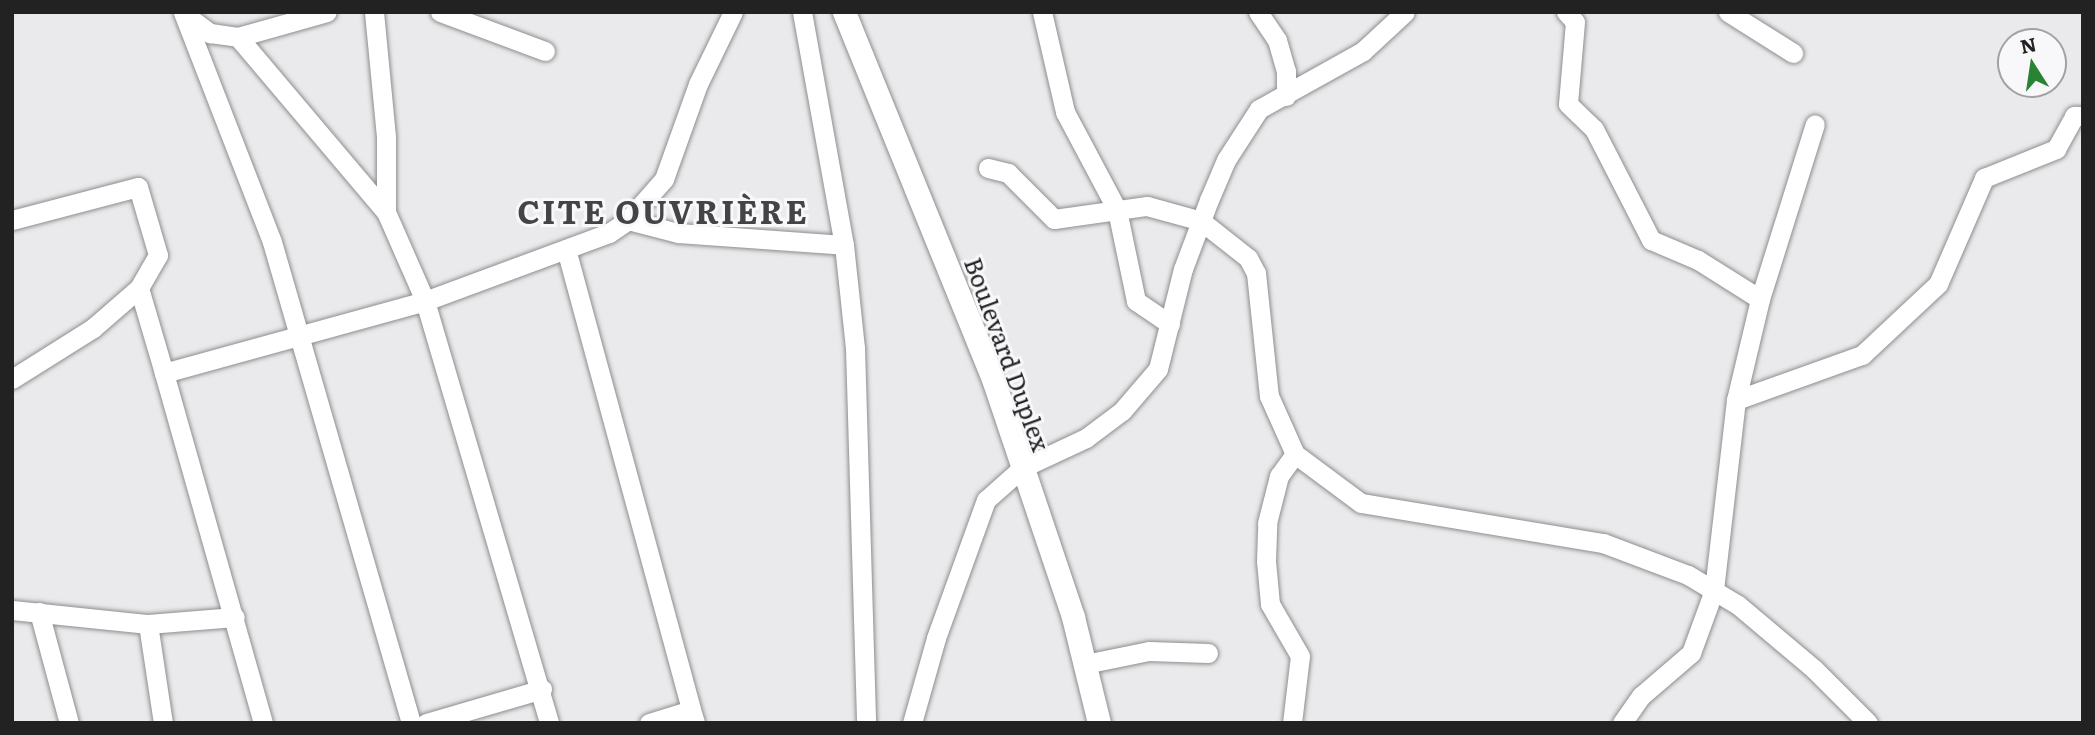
<!DOCTYPE html>
<html>
<head>
<meta charset="utf-8">
<style>
	body { margin:0 }
	#map { position:relative; width:2095px; height:735px; overflow:hidden; background:#eaeaec; font-family:Literata,serif }
	div>[style] { position:absolute }
	.roads { filter:drop-shadow(0 0 2px #8e8e90) drop-shadow(0 0 2px #8e8e90) }
	.minor>* { height:19px; margin:-9.5px; padding:0 9.5px; transform-origin:9.5px; border-radius:9.5px; background:#fff }
	.tertiary>* { height:23px; margin:-11.5px; padding:0 11.5px; transform-origin:11.5px; border-radius:11.5px; background:#fff }
	span { translate:-50% -50%; white-space:nowrap; text-align:center; line-height:1.15; -webkit-text-stroke:6px #f8f8fa; paint-order:stroke }
	.street-label { font-size:24px; color:#222223 }
	.district-label { font-size:32px; color:#444446; font-weight:700; letter-spacing:2px }
	.frame { position:absolute; inset:0; border:14px solid #222223; pointer-events:none }
	.north { position:absolute; left:1997px; top:28px; width:70px; height:70px; box-sizing:border-box; background:#f8f8fa; border:2px solid #a2a2a4; border-radius:50%; rotate:348deg; font-size:19px; font-weight:700; line-height:28px; text-align:center; color:#222223 }
	.north::after { content:''; display:block; margin:auto; width:24px; height:32px; background:#288333; clip-path:polygon(50% 0,100% 100%,50% 72%,0 100%) }
</style>
</head>
<body>
<div id="map">
	<div class="roads">
		<div class="minor">
			<div style="left:374px;top:12px;width:126px;rotate:84.5deg"></div>
			<div style="left:386px;top:137px;width:75px;rotate:90deg"></div>
			<div style="left:440px;top:12px;width:112px;rotate:20.4deg"></div>
			<div style="left:802px;top:12px;width:237px;rotate:79.8deg"></div>
			<div style="left:844px;top:245px;width:104px;rotate:83.9deg"></div>
			<div style="left:855px;top:348px;width:375px;rotate:88.3deg"></div>
			<div style="left:1042px;top:12px;width:103px;rotate:77deg"></div>
			<div style="left:1065px;top:112px;width:111px;rotate:62deg"></div>
			<div style="left:1117px;top:210px;width:93px;rotate:78.2deg"></div>
			<div style="left:1136px;top:301px;width:41px;rotate:34.1deg"></div>
			<div style="left:1258px;top:12px;width:34px;rotate:56deg"></div>
			<div style="left:1277px;top:40px;width:32px;rotate:74deg"></div>
			<div style="left:1286px;top:71px;width:25px;rotate:90deg"></div>
			<div style="left:1566px;top:12px;width:13px;rotate:48deg"></div>
			<div style="left:1575px;top:22px;width:82px;rotate:94.9deg"></div>
			<div style="left:1568px;top:104px;width:36px;rotate:44deg"></div>
			<div style="left:1594px;top:129px;width:125px;rotate:62.8deg"></div>
			<div style="left:1651px;top:240px;width:51px;rotate:23.1deg"></div>
			<div style="left:1698px;top:260px;width:73px;rotate:32.2deg"></div>
			<div style="left:1728px;top:12px;width:77px;rotate:32.2deg"></div>
			<div style="left:183px;top:13px;width:34px;rotate:37deg"></div>
			<div style="left:210px;top:33px;width:28px;rotate:8deg"></div>
			<div style="left:238px;top:37px;width:229px;rotate:49.8deg"></div>
			<div style="left:386px;top:212px;width:97px;rotate:66.3deg"></div>
			<div style="left:425px;top:301px;width:440px;rotate:73.6deg"></div>
			<div style="left:184px;top:15px;width:243px;rotate:68.8deg"></div>
			<div style="left:272px;top:242px;width:501px;rotate:73.88deg"></div>
			<div style="left:238px;top:37px;width:92px;rotate:-15.7deg"></div>
			<div style="left:988px;top:168px;width:21px;rotate:14deg"></div>
			<div style="left:1008px;top:173px;width:65px;rotate:45deg"></div>
			<div style="left:1054px;top:219px;width:94px;rotate:-8deg"></div>
			<div style="left:1147px;top:206px;width:56px;rotate:15.5deg"></div>
			<div style="left:1201px;top:221px;width:60px;rotate:38.2deg"></div>
			<div style="left:1248px;top:258px;width:17px;rotate:62deg"></div>
			<div style="left:1256px;top:273px;width:124px;rotate:84deg"></div>
			<div style="left:1269px;top:396px;width:64px;rotate:65.9deg"></div>
			<div style="left:1295px;top:454px;width:82px;rotate:36.6deg"></div>
			<div style="left:1361px;top:503px;width:245px;rotate:9.4deg"></div>
			<div style="left:1603px;top:543px;width:91px;rotate:20.6deg"></div>
			<div style="left:1688px;top:575px;width:58px;rotate:31deg"></div>
			<div style="left:1738px;top:605px;width:99px;rotate:40.1deg"></div>
			<div style="left:1814px;top:669px;width:76px;rotate:45deg"></div>
			<div style="left:12px;top:220px;width:130px;rotate:-14.7deg"></div>
			<div style="left:138px;top:187px;width:71px;rotate:73.6deg"></div>
			<div style="left:158px;top:255px;width:38px;rotate:120deg"></div>
			<div style="left:139px;top:288px;width:89px;rotate:73.6deg"></div>
			<div style="left:628px;top:220px;width:52px;rotate:14.6deg"></div>
			<div style="left:678px;top:233px;width:166px;rotate:4.1deg"></div>
			<div style="left:566px;top:249px;width:478px;rotate:74.8deg"></div>
			<div style="left:12px;top:379px;width:96px;rotate:-32.2deg"></div>
			<div style="left:93px;top:328px;width:61px;rotate:-41deg"></div>
			<div style="left:1736px;top:400px;width:134px;rotate:-19.7deg"></div>
			<div style="left:1862px;top:355px;width:104px;rotate:-43.1deg"></div>
			<div style="left:1938px;top:284px;width:116px;rotate:-66.5deg"></div>
			<div style="left:1984px;top:178px;width:78px;rotate:-21.9deg"></div>
			<div style="left:2056px;top:149px;width:38px;rotate:-61deg"></div>
			<div style="left:2074px;top:116px;width:9px"></div>
			<div style="left:12px;top:610px;width:137px;rotate:5.9deg"></div>
			<div style="left:148px;top:624px;width:87px;rotate:-4.6deg"></div>
			<div style="left:39px;top:612px;width:115px;rotate:74.9deg"></div>
			<div style="left:148px;top:624px;width:100px;rotate:81.4deg"></div>
			<div style="left:1085px;top:664px;width:65px;rotate:-11.5deg"></div>
			<div style="left:1149px;top:651px;width:59px;rotate:1.9deg"></div>
			<div style="left:263px;top:723px;width:364px;rotate:-105.8deg"></div>
			<div style="left:164px;top:373px;width:271px;rotate:-15.4deg"></div>
			<div style="left:425px;top:301px;width:196px;rotate:-20.3deg"></div>
			<div style="left:609px;top:233px;width:23px;rotate:-34deg"></div>
			<div style="left:628px;top:220px;width:55px;rotate:-48.7deg"></div>
			<div style="left:664px;top:179px;width:101px;rotate:-70.3deg"></div>
			<div style="left:698px;top:84px;width:80px;rotate:-64.1deg"></div>
			<div style="left:426px;top:723px;width:121px;rotate:-16.3deg"></div>
			<div style="left:649px;top:723px;width:44px;rotate:-17.2deg"></div>
			<div style="left:691px;top:710px;width:13px;rotate:72deg"></div>
			<div style="left:912px;top:723px;width:88px;rotate:-74.2deg"></div>
			<div style="left:936px;top:638px;width:147px;rotate:-70.1deg"></div>
			<div style="left:986px;top:500px;width:48px;rotate:-41.6deg"></div>
			<div style="left:1022px;top:468px;width:71px;rotate:-25.1deg"></div>
			<div style="left:1086px;top:438px;width:45px;rotate:-36.9deg"></div>
			<div style="left:1122px;top:411px;width:55px;rotate:-49.4deg"></div>
			<div style="left:1158px;top:369px;width:103px;rotate:-76deg"></div>
			<div style="left:1183px;top:269px;width:74px;rotate:-69.4deg"></div>
			<div style="left:1209px;top:200px;width:43px;rotate:-67deg"></div>
			<div style="left:1226px;top:160px;width:61px;rotate:-57.1deg"></div>
			<div style="left:1259px;top:109px;width:119px;rotate:-29.1deg"></div>
			<div style="left:1363px;top:51px;width:57px;rotate:-42.9deg"></div>
			<div style="left:1292px;top:723px;width:67px;rotate:-83.2deg"></div>
			<div style="left:1300px;top:656px;width:60px;rotate:-120deg"></div>
			<div style="left:1270px;top:604px;width:43px;rotate:-95.3deg"></div>
			<div style="left:1266px;top:561px;width:38px;rotate:-88deg"></div>
			<div style="left:1267px;top:523px;width:49px;rotate:-75.7deg"></div>
			<div style="left:1279px;top:476px;width:27px;rotate:-54deg"></div>
			<div style="left:1622px;top:723px;width:33px;rotate:-55deg"></div>
			<div style="left:1641px;top:696px;width:66px;rotate:-40.7deg"></div>
			<div style="left:1691px;top:653px;width:67px;rotate:-69.9deg"></div>
			<div style="left:1714px;top:590px;width:191px;rotate:-83.4deg"></div>
			<div style="left:1736px;top:400px;width:104px;rotate:-76.6deg"></div>
			<div style="left:1760px;top:299px;width:183px;rotate:-72.6deg"></div>
		</div>
		<div class="tertiary">
			<div style="left:844px;top:12px;width:399px;rotate:67.9deg"></div>
			<div style="left:994px;top:382px;width:248px;rotate:71.4deg"></div>
			<div style="left:1073px;top:617px;width:109px;rotate:76.2deg"></div>
		</div>
	</div>
	<div class="street-label">
		<span style="left:1008px;top:354px;rotate:70deg">Boulevard Duplex</span>
	</div>
	<div class="district-label">
		<span style="left:663px;top:210px">CITE OUVRIÈRE</span>
	</div>
	<div class="frame"></div>
	<div class="north">N</div>
</div>
</body>
</html>
